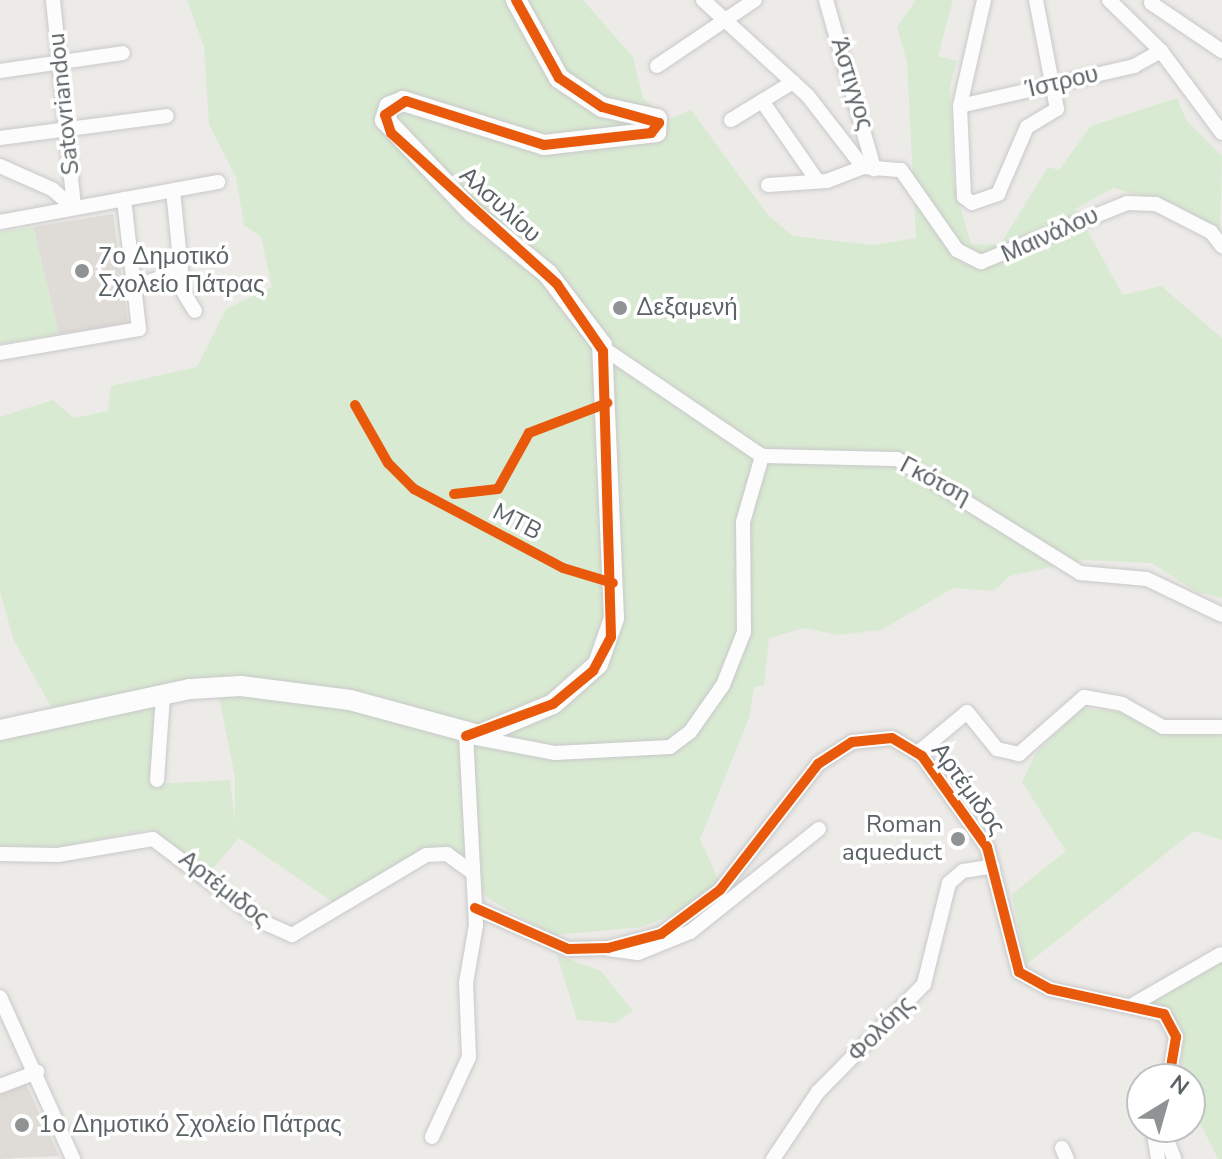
<!DOCTYPE html>
<html>
<head>
<meta charset="utf-8">
<style>
	body { margin:0 }
	#map { position:relative; width:1222px; height:1159px; overflow:hidden; background:#edebe8; font-family:"Nunito Sans",sans-serif }
	div>[style] { position:absolute }
	.education>* { inset:0; background:#dfdbd7 }
	.green>* { inset:0; background:#d9ead2 }
	.roads { filter:drop-shadow(0 0 2px #c8c9c9) drop-shadow(0 0 2px #c8c9c9) }
	.street>* { height:14px; margin:-7px; padding:0 7px; transform-origin:7px; border-radius:7px; background:#fcfcfc }
	.secondary>* { height:20px; margin:-10px; padding:0 10px; transform-origin:10px; border-radius:10px; background:#fcfcfc }
	.cycleway>* { height:10px; margin:-5px; padding:0 5px; transform-origin:5px; border-radius:5px; background:#e8590c }
	.dots>* { width:22px; height:22px; translate:-50% -50%; box-sizing:border-box; border:4px solid #fff; border-radius:50% }
	span { translate:-50% -50%; white-space:nowrap; text-align:center; line-height:1.15; -webkit-text-stroke:7px #fff; paint-order:stroke }
	.street-label { font-size:24px; color:#5c6366 }
	.poi-label { font-size:24px; color:#5c6366 }
	.left { translate:0 -50%; text-align:left }
	.right { translate:-100% -50%; text-align:right }
	.north { position:absolute; left:1126px; top:1063px; width:80px; height:80px; box-sizing:border-box; background:#fff; border:2px solid #bec1c2; border-radius:50%; rotate:37deg; font-size:22px; font-weight:700; line-height:32px; text-align:center; color:#5c6366 }
	.north::after { content:''; display:block; margin:auto; width:28px; height:36px; background:#8f9394; clip-path:polygon(50% 0,100% 100%,50% 72%,0 100%) }
</style>
</head>
<body>
<div id="map">
	<div class="education">
		<div style="clip-path:polygon(113px 214px,128px 323px,59px 334px,33px 227px)"></div>
		<div style="clip-path:polygon(26px 1084px,59px 1156px,0 1159px,0 1095px)"></div>
	</div>
	<div class="green">
		<div style="clip-path:polygon(187px 0,583px 0,633px 57px,643px 98px,668px 120px,691px 110px,769px 216px,793px 236px,873px 245px,916px 238px,907px 62px,897px 27px,916px 0,953px 0,938px 56px,957px 61px,950px 86px,954px 185px,971px 244px,1000px 245px,1048px 167px,1059px 170px,1091px 126px,1177px 98px,1186px 120px,1222px 156px,1220px 231px,1176px 205px,1113px 188px,1075px 209px,1123px 295px,1161px 286px,1222px 338px,1222px 598px,1197px 592px,1151px 563px,1083px 560px,1010px 576px,994px 591px,953px 588px,881px 630px,838px 635px,804px 628px,769px 638px,764px 685px,754px 687px,749px 718px,700px 839px,720px 883px,686px 909px,642px 927px,554px 935px,489px 899px,446px 849px,334px 903px,235px 835px,235px 777px,215px 677px,53px 710px,14px 641px,0 592px,0 417px,53px 400px,74px 418px,108px 411px,111px 386px,197px 367px,226px 309px,272px 287px,261px 237px,244px 225px,236px 177px,209px 124px,204px 47px)"></div>
		<div style="clip-path:polygon(33px 227px,59px 334px,0 344px,0 232px)"></div>
		<div style="clip-path:polygon(157px 704px,153px 784px,230px 780px,237px 840px,211px 871px,150px 829px,55px 848px,0 846px,0 739px)"></div>
		<div style="clip-path:polygon(1082px 708px,1119px 712px,1169px 734px,1222px 733px,1222px 840px,1194px 831px,1026px 965px,1012px 894px,1066px 851px,1022px 782px,1035px 754px)"></div>
		<div style="clip-path:polygon(557px 955px,601px 971px,633px 1011px,615px 1023px,577px 1020px)"></div>
		<div style="clip-path:polygon(1222px 959px,1222px 1159px,1218px 1159px,1201px 1125px,1170px 1136px,1167px 1127px,1190px 1127px,1190px 1079px,1180px 1079px,1184px 1034px,1151px 1000px)"></div>
	</div>
	<div class="roads">
		<div class="street">
			<div style="left:53px;top:0;width:209px;rotate:84.2deg"></div>
			<div style="left:703px;top:0;width:142px;rotate:42.4deg"></div>
			<div style="left:808px;top:96px;width:90px;rotate:52.2deg"></div>
			<div style="left:826px;top:0;width:176px;rotate:74.1deg"></div>
			<div style="left:984px;top:0;width:109px;rotate:102.8deg"></div>
			<div style="left:960px;top:106px;width:91px;rotate:87.5deg"></div>
			<div style="left:964px;top:197px;width:10px;rotate:37deg"></div>
			<div style="left:972px;top:203px;width:28px;rotate:-19deg"></div>
			<div style="left:998px;top:194px;width:73px;rotate:-66.6deg"></div>
			<div style="left:1027px;top:127px;width:35px;rotate:-31deg"></div>
			<div style="left:1057px;top:109px;width:111px;rotate:-100.9deg"></div>
			<div style="left:1109px;top:0;width:73px;rotate:44.4deg"></div>
			<div style="left:1161px;top:51px;width:102px;rotate:53.4deg"></div>
			<div style="left:1151px;top:3px;width:86px;rotate:34.1deg"></div>
			<div style="left:657px;top:66px;width:118px;rotate:-34deg"></div>
			<div style="left:0;top:71px;width:124px;rotate:-8.3deg"></div>
			<div style="left:762px;top:101px;width:95px;rotate:55.3deg"></div>
			<div style="left:960px;top:106px;width:179px;rotate:-12.9deg"></div>
			<div style="left:1134px;top:66px;width:31px;rotate:-29deg"></div>
			<div style="left:731px;top:120px;width:73px;rotate:-31.5deg"></div>
			<div style="left:0;top:138px;width:168px;rotate:-7.5deg"></div>
			<div style="left:0;top:166px;width:57px;rotate:23.9deg"></div>
			<div style="left:52px;top:189px;width:29px;rotate:41deg"></div>
			<div style="left:768px;top:185px;width:59px;rotate:-3.9deg"></div>
			<div style="left:827px;top:181px;width:39px;rotate:-21deg"></div>
			<div style="left:863px;top:167px;width:38px;rotate:5deg"></div>
			<div style="left:901px;top:170px;width:98px;rotate:55deg"></div>
			<div style="left:957px;top:250px;width:27px;rotate:27deg"></div>
			<div style="left:981px;top:262px;width:157px;rotate:-22deg"></div>
			<div style="left:1127px;top:203px;width:29px;rotate:2deg"></div>
			<div style="left:1156px;top:204px;width:62px;rotate:27deg"></div>
			<div style="left:1211px;top:232px;width:18px;rotate:52deg"></div>
			<div style="left:0;top:222px;width:222px;rotate:-10.4deg"></div>
			<div style="left:173px;top:275px;width:42px;rotate:58.6deg"></div>
			<div style="left:135px;top:287px;width:49px;rotate:-20.3deg"></div>
			<div style="left:181px;top:270px;width:80px;rotate:-95.7deg"></div>
			<div style="left:603px;top:348px;width:192px;rotate:34.2deg"></div>
			<div style="left:762px;top:456px;width:135px;rotate:1.3deg"></div>
			<div style="left:897px;top:459px;width:216px;rotate:31.9deg"></div>
			<div style="left:1080px;top:573px;width:67px;rotate:5.1deg"></div>
			<div style="left:1147px;top:579px;width:83px;rotate:25.6deg"></div>
			<div style="left:0;top:353px;width:141px;rotate:-9.8deg"></div>
			<div style="left:139px;top:329px;width:131px;rotate:-96.6deg"></div>
			<div style="left:919px;top:752px;width:62px;rotate:-39.8deg"></div>
			<div style="left:967px;top:712px;width:48px;rotate:51deg"></div>
			<div style="left:997px;top:749px;width:23px;rotate:13deg"></div>
			<div style="left:1019px;top:754px;width:86px;rotate:-41.2deg"></div>
			<div style="left:1084px;top:697px;width:39px;rotate:10deg"></div>
			<div style="left:1122px;top:704px;width:47px;rotate:29.3deg"></div>
			<div style="left:1163px;top:727px;width:59px"></div>
			<div style="left:157px;top:780px;width:84px;rotate:-85.9deg"></div>
			<div style="left:0;top:854px;width:58px;rotate:1deg"></div>
			<div style="left:58px;top:855px;width:96px;rotate:-9.6deg"></div>
			<div style="left:153px;top:839px;width:140px;rotate:36.9deg"></div>
			<div style="left:265px;top:923px;width:30px;rotate:24deg"></div>
			<div style="left:292px;top:935px;width:156px;rotate:-30.8deg"></div>
			<div style="left:426px;top:855px;width:21px;rotate:-3deg"></div>
			<div style="left:447px;top:854px;width:29px;rotate:36deg"></div>
			<div style="left:475px;top:908px;width:102px;rotate:23.8deg"></div>
			<div style="left:568px;top:949px;width:40px;rotate:-1.4deg"></div>
			<div style="left:608px;top:948px;width:55px;rotate:-14.8deg"></div>
			<div style="left:661px;top:934px;width:74px;rotate:-36.7deg"></div>
			<div style="left:720px;top:890px;width:160px;rotate:-52.1deg"></div>
			<div style="left:818px;top:764px;width:40px;rotate:-32.9deg"></div>
			<div style="left:852px;top:742px;width:40px;rotate:-5.7deg"></div>
			<div style="left:892px;top:738px;width:35px;rotate:31deg"></div>
			<div style="left:922px;top:756px;width:112px;rotate:54.5deg"></div>
			<div style="left:987px;top:847px;width:129px;rotate:75.6deg"></div>
			<div style="left:1019px;top:972px;width:35px;rotate:29deg"></div>
			<div style="left:1050px;top:989px;width:117px;rotate:12.4deg"></div>
			<div style="left:1164px;top:1014px;width:26px;rotate:62deg"></div>
			<div style="left:1176px;top:1037px;width:43px;rotate:99.5deg"></div>
			<div style="left:608px;top:949px;width:30px;rotate:8deg"></div>
			<div style="left:638px;top:953px;width:56px;rotate:-22deg"></div>
			<div style="left:690px;top:932px;width:165px;rotate:-38.6deg"></div>
			<div style="left:0;top:997px;width:178px;rotate:65.7deg"></div>
			<div style="left:1134px;top:1004px;width:100px;rotate:-29.9deg"></div>
			<div style="left:0;top:1086px;width:40px;rotate:-21deg"></div>
			<div style="left:1153px;top:1127px;width:32px;rotate:81deg"></div>
			<div style="left:1162px;top:1127px;width:34px;rotate:69deg"></div>
			<div style="left:432px;top:1137px;width:88px;rotate:-65.2deg"></div>
			<div style="left:469px;top:1057px;width:74px;rotate:-92.3deg"></div>
			<div style="left:466px;top:983px;width:59px;rotate:-80.2deg"></div>
			<div style="left:476px;top:925px;width:189px;rotate:-93deg"></div>
			<div style="left:466px;top:736px;width:91px;rotate:10.8deg"></div>
			<div style="left:555px;top:753px;width:115px;rotate:-3deg"></div>
			<div style="left:670px;top:747px;width:25px;rotate:-37deg"></div>
			<div style="left:690px;top:732px;width:57px;rotate:-54.9deg"></div>
			<div style="left:723px;top:685px;width:57px;rotate:-68.4deg"></div>
			<div style="left:744px;top:632px;width:110px;rotate:-90.5deg"></div>
			<div style="left:743px;top:522px;width:69px;rotate:-73.9deg"></div>
			<div style="left:1062px;top:1148px;width:12px;rotate:66deg"></div>
			<div style="left:773px;top:1159px;width:81px;rotate:-56.1deg"></div>
			<div style="left:818px;top:1092px;width:151px;rotate:-45.5deg"></div>
			<div style="left:924px;top:984px;width:104px;rotate:-76.1deg"></div>
			<div style="left:949px;top:883px;width:18px;rotate:-41deg"></div>
			<div style="left:963px;top:871px;width:30px;rotate:-9deg"></div>
		</div>
		<div class="secondary">
			<div style="left:0;top:730px;width:194px;rotate:-12.2deg"></div>
			<div style="left:190px;top:689px;width:51px;rotate:-3.4deg"></div>
			<div style="left:241px;top:686px;width:110px;rotate:7.3deg"></div>
			<div style="left:350px;top:700px;width:134px;rotate:15.2deg"></div>
			<div style="left:479px;top:735px;width:80px;rotate:-22.7deg"></div>
			<div style="left:553px;top:704px;width:60px;rotate:-41.6deg"></div>
			<div style="left:598px;top:664px;width:49px;rotate:-70.8deg"></div>
			<div style="left:614px;top:618px;width:273px;rotate:-92.5deg"></div>
			<div style="left:602px;top:345px;width:89px;rotate:-127.3deg"></div>
			<div style="left:548px;top:274px;width:97px;rotate:-140.9deg"></div>
			<div style="left:473px;top:213px;width:128px;rotate:-133.4deg"></div>
			<div style="left:385px;top:120px;width:14px;rotate:-73deg"></div>
			<div style="left:389px;top:107px;width:15px;rotate:-23deg"></div>
			<div style="left:403px;top:101px;width:148px;rotate:17.3deg"></div>
			<div style="left:544px;top:145px;width:113px;rotate:-6.6deg"></div>
			<div style="left:656px;top:132px;width:13px;rotate:-86deg"></div>
			<div style="left:657px;top:119px;width:56px;rotate:-167.7deg"></div>
			<div style="left:602px;top:107px;width:52px;rotate:-146deg"></div>
			<div style="left:559px;top:78px;width:89px;rotate:-118.9deg"></div>
		</div>
	</div>
	<div class="cycleway">
		<div style="left:355px;top:405px;width:67px;rotate:60.4deg"></div>
		<div style="left:388px;top:463px;width:37px;rotate:45deg"></div>
		<div style="left:414px;top:489px;width:169px;rotate:27.9deg"></div>
		<div style="left:563px;top:568px;width:52px;rotate:16.7deg"></div>
		<div style="left:454px;top:494px;width:44px;rotate:-6.5deg"></div>
		<div style="left:498px;top:489px;width:64px;rotate:-61deg"></div>
		<div style="left:529px;top:433px;width:84px;rotate:-21deg"></div>
		<div style="left:466px;top:736px;width:93px;rotate:-20.2deg"></div>
		<div style="left:553px;top:704px;width:52px;rotate:-39.5deg"></div>
		<div style="left:593px;top:671px;width:38px;rotate:-62deg"></div>
		<div style="left:611px;top:637px;width:286px;rotate:-91.6deg"></div>
		<div style="left:603px;top:351px;width:81px;rotate:-124.5deg"></div>
		<div style="left:557px;top:284px;width:224px;rotate:-137.7deg"></div>
		<div style="left:391px;top:133px;width:19px;rotate:-108deg"></div>
		<div style="left:385px;top:115px;width:25px;rotate:-34deg"></div>
		<div style="left:406px;top:101px;width:145px;rotate:17.7deg"></div>
		<div style="left:544px;top:145px;width:108px;rotate:-6.4deg"></div>
		<div style="left:651px;top:133px;width:13px;rotate:-51deg"></div>
		<div style="left:659px;top:123px;width:59px;rotate:-164.3deg"></div>
		<div style="left:602px;top:107px;width:52px;rotate:-146deg"></div>
		<div style="left:559px;top:78px;width:89px;rotate:-118.9deg"></div>
		<div style="left:475px;top:908px;width:102px;rotate:23.8deg"></div>
		<div style="left:568px;top:949px;width:40px;rotate:-1.4deg"></div>
		<div style="left:608px;top:948px;width:55px;rotate:-14.8deg"></div>
		<div style="left:661px;top:934px;width:74px;rotate:-36.7deg"></div>
		<div style="left:720px;top:890px;width:160px;rotate:-52.1deg"></div>
		<div style="left:818px;top:764px;width:40px;rotate:-32.9deg"></div>
		<div style="left:852px;top:742px;width:40px;rotate:-5.7deg"></div>
		<div style="left:892px;top:738px;width:35px;rotate:31deg"></div>
		<div style="left:922px;top:756px;width:112px;rotate:54.5deg"></div>
		<div style="left:987px;top:847px;width:129px;rotate:75.6deg"></div>
		<div style="left:1019px;top:972px;width:35px;rotate:29deg"></div>
		<div style="left:1050px;top:989px;width:117px;rotate:12.4deg"></div>
		<div style="left:1164px;top:1014px;width:26px;rotate:62deg"></div>
		<div style="left:1176px;top:1037px;width:43px;rotate:99.5deg"></div>
	</div>
	<div class="dots">
		<div style="left:82px;top:271px;background:#8f9394"></div>
		<div style="left:620px;top:308px;background:#8f9394"></div>
		<div style="left:958px;top:839px;background:#8f9394"></div>
		<div style="left:22px;top:1125px;background:#8f9394"></div>
	</div>
	<div class="street-label">
		<span style="left:1062px;top:82px;rotate:-13deg">Ίστρου</span>
		<span style="left:852px;top:84px;rotate:73deg">Άστιγγος</span>
		<span style="left:64px;top:104px;rotate:-96deg">Satovriandou</span>
		<span style="left:500px;top:205px;rotate:42deg">Αλσυλίου</span>
		<span style="left:1050px;top:235px;rotate:-24deg">Μαινάλου</span>
		<span style="left:935px;top:481px;rotate:28deg">Γκότση</span>
		<span style="left:517px;top:522px;rotate:27deg">MTB</span>
		<span style="left:968px;top:789px;rotate:54deg">Αρτέμιδος</span>
		<span style="left:224px;top:889px;rotate:38deg">Αρτέμιδος</span>
		<span style="left:881px;top:1029px;rotate:-45deg">Φολόης</span>
	</div>
	<div class="poi-label">
		<span class="left" style="left:98px;top:271px">7ο Δημοτικό<br>Σχολείο Πάτρας</span>
		<span class="left" style="left:636px;top:308px">Δεξαμενή</span>
		<span class="right" style="left:942px;top:839px">Roman<br>aqueduct</span>
		<span class="left" style="left:38px;top:1125px">1ο Δημοτικό Σχολείο Πάτρας</span>
	</div>
	<div class="north">N</div>
</div>
</body>
</html>
